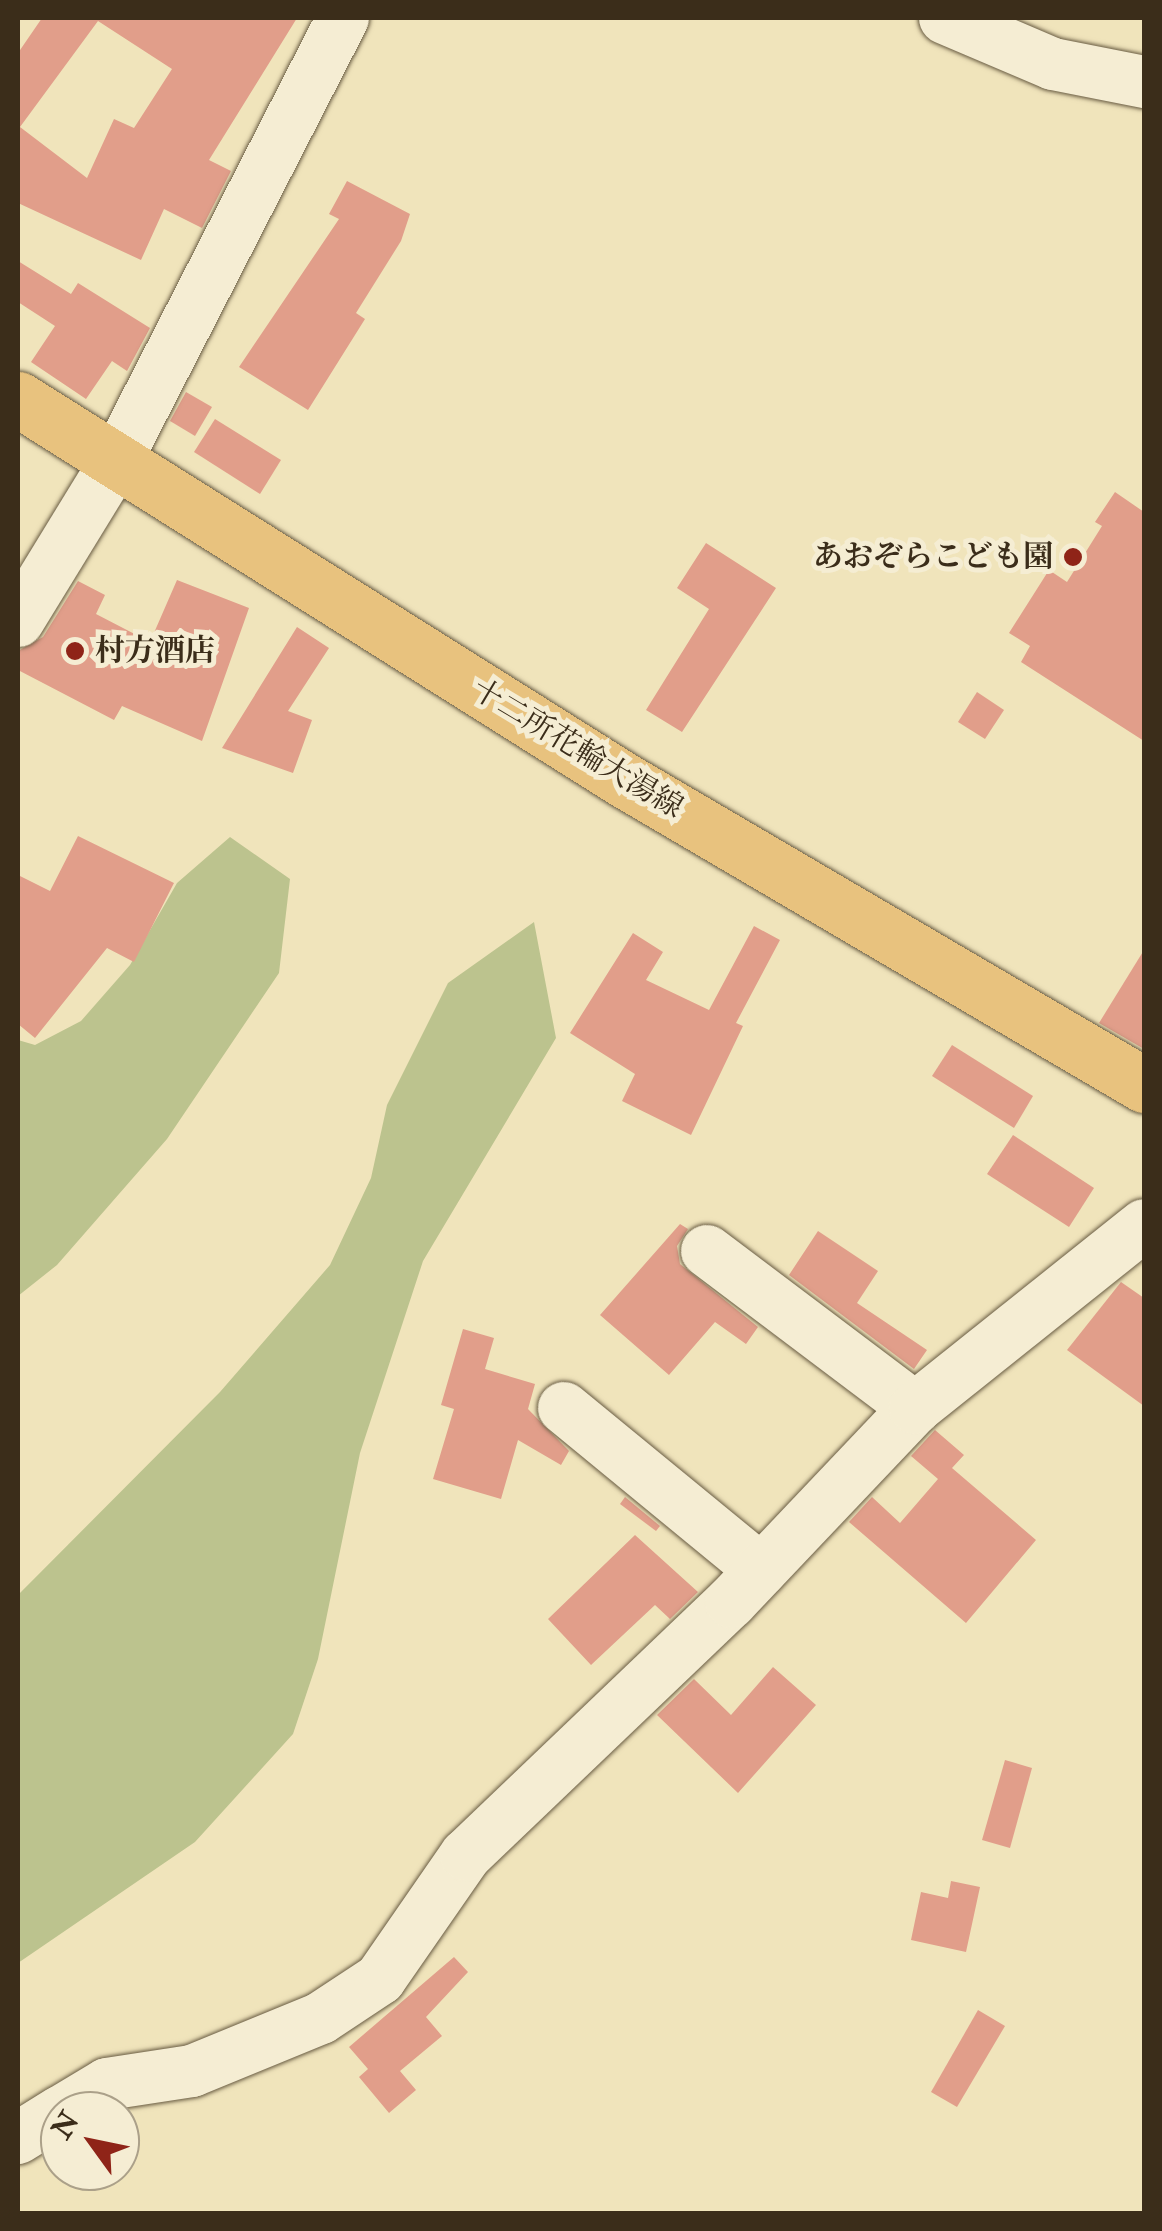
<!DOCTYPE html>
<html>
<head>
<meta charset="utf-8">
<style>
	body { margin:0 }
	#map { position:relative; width:1162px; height:2231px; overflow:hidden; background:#f0e4bb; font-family:"IM FELL Double Pica","Noto Serif JP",serif }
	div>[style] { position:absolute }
	.green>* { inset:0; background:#bcc38e }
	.building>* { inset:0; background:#e19e8a }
	.roads { filter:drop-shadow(0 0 2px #685b42) drop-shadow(0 0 2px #685b42) }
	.minor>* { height:52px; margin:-26px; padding:0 26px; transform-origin:26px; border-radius:26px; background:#f5edd3 }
	.major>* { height:55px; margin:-27.5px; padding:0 27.5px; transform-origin:27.5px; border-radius:27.5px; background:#e8c27e }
	.dots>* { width:28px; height:28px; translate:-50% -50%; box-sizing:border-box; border:5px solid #f5edd3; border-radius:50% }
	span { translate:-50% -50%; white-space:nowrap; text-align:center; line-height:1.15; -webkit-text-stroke:10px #f5edd3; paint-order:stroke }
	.poi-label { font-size:30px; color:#3b2d1a; font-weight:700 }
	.right { translate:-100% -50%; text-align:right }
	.left { translate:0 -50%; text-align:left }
	.street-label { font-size:30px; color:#3b2d1a }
	.frame { position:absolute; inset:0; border:20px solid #3b2d1a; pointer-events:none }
	.north { position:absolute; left:40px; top:2091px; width:100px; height:100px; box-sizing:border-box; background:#f5edd3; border:2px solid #aba089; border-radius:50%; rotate:303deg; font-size:28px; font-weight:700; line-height:40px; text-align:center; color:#3b2d1a }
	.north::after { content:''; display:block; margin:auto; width:35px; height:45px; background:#8f2418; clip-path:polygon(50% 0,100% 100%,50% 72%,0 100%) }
</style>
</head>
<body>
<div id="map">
	<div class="green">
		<div style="clip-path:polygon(230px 837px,290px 879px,279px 973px,167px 1139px,57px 1265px,18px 1296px,18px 1040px,35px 1045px,81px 1021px,130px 965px,177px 883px)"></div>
		<div style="clip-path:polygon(534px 922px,556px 1038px,423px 1261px,360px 1453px,318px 1659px,293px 1734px,195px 1842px,18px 1963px,18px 1595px,220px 1392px,330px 1265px,371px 1178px,387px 1105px,448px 983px)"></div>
	</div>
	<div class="building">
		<div style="clip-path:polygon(evenodd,42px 18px,297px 18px,209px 160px,231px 171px,202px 228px,164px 209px,141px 260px,18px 203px,18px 53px,42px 18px,98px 21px,172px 69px,134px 128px,114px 119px,87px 178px,20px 127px,98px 21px)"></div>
		<div style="clip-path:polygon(347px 181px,410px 214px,401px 241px,356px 313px,365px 319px,308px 410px,239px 367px,339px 219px,329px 214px)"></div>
		<div style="clip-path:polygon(18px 261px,71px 294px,78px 283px,150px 328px,127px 371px,112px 361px,86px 399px,31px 362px,55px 326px,18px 302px)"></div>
		<div style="clip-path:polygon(186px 392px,212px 407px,195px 436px,170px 421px)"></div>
		<div style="clip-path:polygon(215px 419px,281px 460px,260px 494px,194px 452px)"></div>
		<div style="clip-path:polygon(1115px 492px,1144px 512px,1144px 741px,1021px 662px,1030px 646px,1009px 633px,1049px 570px,1067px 582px,1102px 526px,1095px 522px)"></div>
		<div style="clip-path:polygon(706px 543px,776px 588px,682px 732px,646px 710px,709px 609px,677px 588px)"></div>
		<div style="clip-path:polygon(177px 580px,249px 608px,202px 741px,122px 706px,114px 720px,18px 670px,18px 651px,43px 637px,78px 581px,105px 595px,96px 614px,150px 642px)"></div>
		<div style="clip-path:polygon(297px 627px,329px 648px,288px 711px,312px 720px,293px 773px,222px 748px)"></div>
		<div style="clip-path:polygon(977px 692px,1004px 710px,985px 739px,958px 722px)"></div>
		<div style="clip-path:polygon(78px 836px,174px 883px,134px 962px,107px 948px,35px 1038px,18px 1024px,18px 875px,50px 891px)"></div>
		<div style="clip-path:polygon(754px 926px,780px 940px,736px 1023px,743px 1026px,691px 1135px,622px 1101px,635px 1074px,570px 1033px,633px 933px,663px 952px,646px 980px,709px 1010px)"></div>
		<div style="clip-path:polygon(1144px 950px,1144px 1049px,1099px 1023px)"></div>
		<div style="clip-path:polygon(952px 1045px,1033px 1096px,1014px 1128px,932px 1076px)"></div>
		<div style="clip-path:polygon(1013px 1135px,1094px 1188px,1069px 1227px,987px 1174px)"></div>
		<div style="clip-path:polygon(680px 1224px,688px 1229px,677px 1246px,680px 1264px,758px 1327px,746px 1344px,715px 1322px,669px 1375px,600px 1315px)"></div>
		<div style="clip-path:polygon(818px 1231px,878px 1271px,857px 1303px,927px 1350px,914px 1369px,789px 1275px)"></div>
		<div style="clip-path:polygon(1121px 1282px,1144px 1298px,1144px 1406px,1067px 1350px)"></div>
		<div style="clip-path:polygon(463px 1329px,494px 1338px,485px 1369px,535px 1384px,528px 1409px,569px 1451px,561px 1465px,518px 1440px,501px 1499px,433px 1479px,454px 1409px,441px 1405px)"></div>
		<div style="clip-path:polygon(935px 1430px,964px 1455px,952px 1468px,1036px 1540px,966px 1623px,849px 1522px,872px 1497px,900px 1523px,938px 1479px,911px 1456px)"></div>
		<div style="clip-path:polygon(625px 1497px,660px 1526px,656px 1531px,620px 1504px)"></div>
		<div style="clip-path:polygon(635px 1535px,698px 1592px,670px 1619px,655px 1605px,591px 1665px,548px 1619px)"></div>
		<div style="clip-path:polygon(773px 1667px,816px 1705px,738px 1793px,657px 1715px,694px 1679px,731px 1715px)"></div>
		<div style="clip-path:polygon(1005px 1760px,1032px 1768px,1010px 1848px,982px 1840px)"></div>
		<div style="clip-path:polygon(951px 1881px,980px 1887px,966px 1952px,911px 1940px,921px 1892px,948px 1898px)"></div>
		<div style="clip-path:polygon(454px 1957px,468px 1972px,426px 2017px,442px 2036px,400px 2071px,416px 2090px,389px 2113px,359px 2077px,368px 2069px,349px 2047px)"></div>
		<div style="clip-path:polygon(978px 2010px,1005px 2026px,957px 2107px,931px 2092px)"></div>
	</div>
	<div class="roads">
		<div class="minor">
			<div style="left:945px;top:18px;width:117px;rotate:23.1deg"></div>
			<div style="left:1053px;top:64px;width:93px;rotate:11.2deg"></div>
			<div style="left:18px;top:621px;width:185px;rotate:-58.5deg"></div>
			<div style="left:115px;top:463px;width:500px;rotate:-62.87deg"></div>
			<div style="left:707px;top:1251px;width:261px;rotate:37deg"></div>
			<div style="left:564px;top:1408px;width:255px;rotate:39.4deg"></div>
			<div style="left:62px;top:2111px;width:52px;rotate:-31deg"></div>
			<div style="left:107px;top:2084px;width:86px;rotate:-8.7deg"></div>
			<div style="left:192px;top:2071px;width:139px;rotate:-22.3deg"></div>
			<div style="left:321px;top:2018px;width:71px;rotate:-33.5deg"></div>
			<div style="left:380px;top:1979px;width:151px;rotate:-55.3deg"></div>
			<div style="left:466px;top:1855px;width:366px;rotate:-43.7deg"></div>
			<div style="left:731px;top:1602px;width:267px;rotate:-46.5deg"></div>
			<div style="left:915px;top:1408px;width:293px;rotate:-38.6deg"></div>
			<div style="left:18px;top:2138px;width:49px;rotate:-31.8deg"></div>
		</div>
		<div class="major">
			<div style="left:18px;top:399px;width:716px;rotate:32.16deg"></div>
			<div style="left:624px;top:780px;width:603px;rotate:30.39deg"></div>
		</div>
	</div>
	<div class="dots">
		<div style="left:1073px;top:557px;background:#8f2418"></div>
		<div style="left:75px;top:651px;background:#8f2418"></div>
	</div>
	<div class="poi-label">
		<span class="right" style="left:1053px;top:557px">あおぞらこども園</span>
		<span class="left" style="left:95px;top:651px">村方酒店</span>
	</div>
	<div class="street-label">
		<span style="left:577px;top:749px;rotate:31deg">十二所花輪大湯線</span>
	</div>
	<div class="frame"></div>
	<div class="north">N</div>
</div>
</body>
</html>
